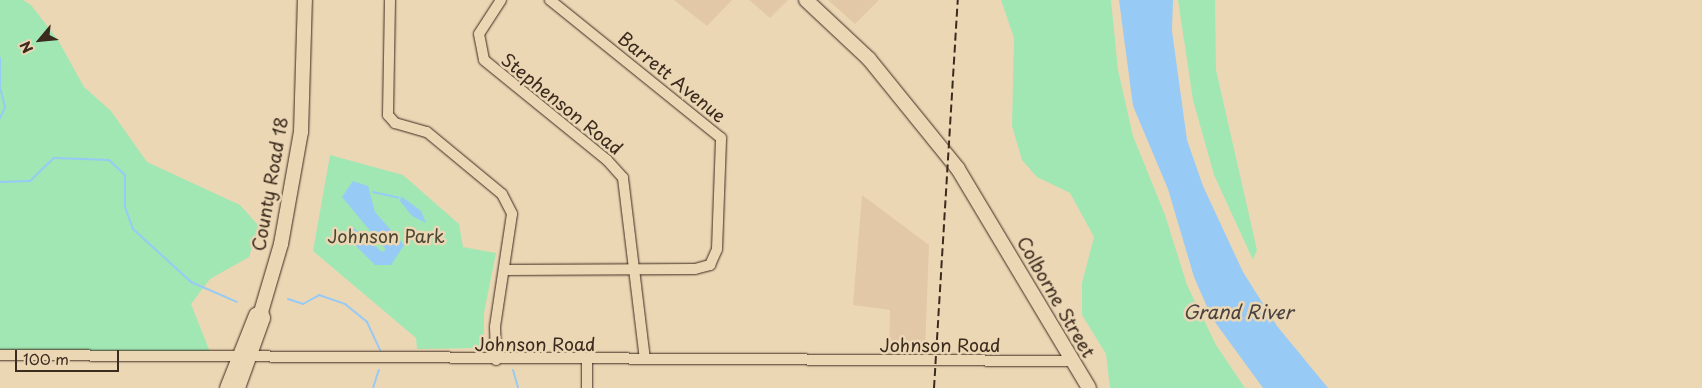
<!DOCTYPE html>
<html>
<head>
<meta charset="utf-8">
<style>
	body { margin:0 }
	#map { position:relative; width:1702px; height:388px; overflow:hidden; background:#ecd7b5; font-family:"Playpen Sans",sans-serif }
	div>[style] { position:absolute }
	.built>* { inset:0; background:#e2c8a6 }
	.green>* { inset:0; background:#a1e7b4 }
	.water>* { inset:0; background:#97caf4 }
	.stream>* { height:2px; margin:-1px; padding:0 1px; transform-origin:1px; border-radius:1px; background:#97caf4 }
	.roads { filter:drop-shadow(0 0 1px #3b2a1e) drop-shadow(0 0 1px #3b2a1e) }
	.minor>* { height:10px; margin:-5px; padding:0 5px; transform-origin:5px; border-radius:5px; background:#ecd7b5 }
	.major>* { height:14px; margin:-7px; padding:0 7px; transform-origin:7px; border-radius:7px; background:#ecd7b5 }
	.rail>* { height:2px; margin-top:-1px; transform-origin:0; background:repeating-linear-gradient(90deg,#3b2a1e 0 8px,transparent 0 12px) }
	span { translate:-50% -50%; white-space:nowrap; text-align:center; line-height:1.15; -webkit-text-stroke:5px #ecd7b5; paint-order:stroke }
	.street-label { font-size:18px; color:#3b2a1e }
	.park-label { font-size:18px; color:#4a4634 }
	.water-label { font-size:19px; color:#49423e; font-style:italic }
	.north { position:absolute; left:15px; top:15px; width:50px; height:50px; -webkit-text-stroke:4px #ecd7b5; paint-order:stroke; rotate:242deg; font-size:14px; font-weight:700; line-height:20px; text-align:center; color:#3b2a1e }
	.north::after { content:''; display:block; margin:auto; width:18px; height:22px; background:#3b2a1e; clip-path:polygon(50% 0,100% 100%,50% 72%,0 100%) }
	.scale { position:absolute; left:15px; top:350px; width:104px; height:22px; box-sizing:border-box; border:2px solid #3b2a1e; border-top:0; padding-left:6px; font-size:15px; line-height:18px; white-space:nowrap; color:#3b2a1e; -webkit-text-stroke:4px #ecd7b5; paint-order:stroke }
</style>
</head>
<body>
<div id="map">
	<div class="built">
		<div style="clip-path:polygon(674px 0,732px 0,707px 26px)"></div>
		<div style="clip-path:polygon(749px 0,788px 0,770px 18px)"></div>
		<div style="clip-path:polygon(828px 0,879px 0,855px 24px)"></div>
		<div style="clip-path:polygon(862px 195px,929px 245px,925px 352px,889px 353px,890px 310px,853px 305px)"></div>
	</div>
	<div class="green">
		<div style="clip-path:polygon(0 0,23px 0,31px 5px,58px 40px,84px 87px,111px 111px,147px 162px,240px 205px,259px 226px,249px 257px,210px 279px,191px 304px,212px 357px,0 356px)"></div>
		<div style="clip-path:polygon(1001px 0,1111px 0,1118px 70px,1133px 136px,1165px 215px,1187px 285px,1216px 345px,1245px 388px,1110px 388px,1106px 354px,1082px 315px,1082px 283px,1094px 237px,1070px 193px,1037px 177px,1022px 160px,1012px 126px,1014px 38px)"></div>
		<div style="clip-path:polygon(1178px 0,1215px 0,1216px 70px,1257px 250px,1253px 260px,1214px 175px,1193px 100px)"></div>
		<div style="clip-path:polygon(330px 155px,403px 175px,459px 224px,463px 247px,496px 253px,484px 313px,484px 348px,417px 349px,416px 338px,313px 251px)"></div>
	</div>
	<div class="water">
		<div style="clip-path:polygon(1119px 0,1173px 0,1172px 31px,1187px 140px,1203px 186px,1243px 272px,1277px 326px,1328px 388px,1263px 388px,1212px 318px,1194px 277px,1168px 189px,1133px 106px)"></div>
		<div style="clip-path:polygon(353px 181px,368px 186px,375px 212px,404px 245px,391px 265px,375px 265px,351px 241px,348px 234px,354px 228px,382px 252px,386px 250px,342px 197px)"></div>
		<div style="clip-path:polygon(401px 196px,421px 211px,426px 223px,412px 216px,400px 201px)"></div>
	</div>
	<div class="stream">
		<div style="left:0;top:58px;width:28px;rotate:90deg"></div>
		<div style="left:0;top:88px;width:20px;rotate:75deg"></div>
		<div style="left:5px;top:107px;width:12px;rotate:114deg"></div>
		<div style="left:0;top:182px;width:30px;rotate:-2deg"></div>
		<div style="left:30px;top:181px;width:33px;rotate:-44deg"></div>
		<div style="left:54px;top:158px;width:55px;rotate:2.1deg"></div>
		<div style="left:109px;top:160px;width:22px;rotate:43deg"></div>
		<div style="left:125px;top:175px;width:32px;rotate:90deg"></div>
		<div style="left:125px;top:207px;width:23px;rotate:70deg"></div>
		<div style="left:133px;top:229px;width:79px;rotate:42.4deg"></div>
		<div style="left:191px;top:282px;width:50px;rotate:23.5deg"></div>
		<div style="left:373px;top:192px;width:26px;rotate:13deg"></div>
		<div style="left:288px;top:299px;width:16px;rotate:18deg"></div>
		<div style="left:303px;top:304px;width:18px;rotate:-29deg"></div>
		<div style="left:319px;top:295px;width:28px;rotate:19deg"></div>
		<div style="left:345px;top:304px;width:28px;rotate:39deg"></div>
		<div style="left:367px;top:322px;width:31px;rotate:65deg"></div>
		<div style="left:513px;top:370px;width:19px;rotate:74deg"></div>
		<div style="left:373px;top:388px;width:19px;rotate:-72deg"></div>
	</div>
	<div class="roads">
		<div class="minor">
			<div style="left:390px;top:0;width:115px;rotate:91deg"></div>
			<div style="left:388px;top:115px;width:11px;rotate:49deg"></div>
			<div style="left:395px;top:123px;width:33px;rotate:16deg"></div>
			<div style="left:427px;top:132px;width:97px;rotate:39.6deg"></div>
			<div style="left:502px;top:194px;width:22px;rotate:63deg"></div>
			<div style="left:512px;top:214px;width:114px;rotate:98.6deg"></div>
			<div style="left:495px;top:327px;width:33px;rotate:88deg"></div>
			<div style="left:501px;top:0;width:40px;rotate:122.9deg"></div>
			<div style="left:479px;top:34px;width:26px;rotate:79deg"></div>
			<div style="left:484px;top:60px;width:159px;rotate:39.1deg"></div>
			<div style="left:607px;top:160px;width:24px;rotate:48deg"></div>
			<div style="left:623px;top:178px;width:182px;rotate:83.1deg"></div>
			<div style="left:504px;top:270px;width:191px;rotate:-0.3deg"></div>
			<div style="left:695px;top:269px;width:16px;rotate:-15deg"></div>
			<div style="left:710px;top:265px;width:17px;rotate:-66deg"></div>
			<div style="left:717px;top:249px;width:111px;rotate:-87.9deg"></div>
			<div style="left:721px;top:138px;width:220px;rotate:-141.1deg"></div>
			<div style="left:0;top:355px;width:1070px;rotate:0.32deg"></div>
			<div style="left:587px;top:388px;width:27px;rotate:-90deg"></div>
		</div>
		<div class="major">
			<div style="left:806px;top:0;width:86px;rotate:43.1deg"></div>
			<div style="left:869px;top:59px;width:141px;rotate:51deg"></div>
			<div style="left:958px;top:169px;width:255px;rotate:59.1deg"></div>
			<div style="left:227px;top:388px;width:79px;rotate:-68.3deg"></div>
			<div style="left:238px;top:388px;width:74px;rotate:-70.3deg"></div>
			<div style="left:263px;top:318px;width:6px;rotate:-108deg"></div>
			<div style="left:261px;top:312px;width:71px;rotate:-73.6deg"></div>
			<div style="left:281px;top:244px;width:114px;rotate:-79.9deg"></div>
			<div style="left:301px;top:132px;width:132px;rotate:-88.3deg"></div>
		</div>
	</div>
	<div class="rail">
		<div style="left:934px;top:388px;width:389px;rotate:-86.5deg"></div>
	</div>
	<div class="street-label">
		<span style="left:672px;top:77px;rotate:39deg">Barrett Avenue</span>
		<span style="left:562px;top:104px;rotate:39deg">Stephenson Road</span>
		<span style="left:270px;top:184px;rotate:-80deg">County Road 18</span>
		<span style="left:1056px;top:297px;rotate:60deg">Colborne Street</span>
		<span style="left:535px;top:344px">Johnson Road</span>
		<span style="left:940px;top:345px">Johnson Road</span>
	</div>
	<div class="park-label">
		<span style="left:386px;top:236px">Johnson Park</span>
	</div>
	<div class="water-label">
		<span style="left:1238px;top:312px">Grand River</span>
	</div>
	<div class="north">N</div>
	<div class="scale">100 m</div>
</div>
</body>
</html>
